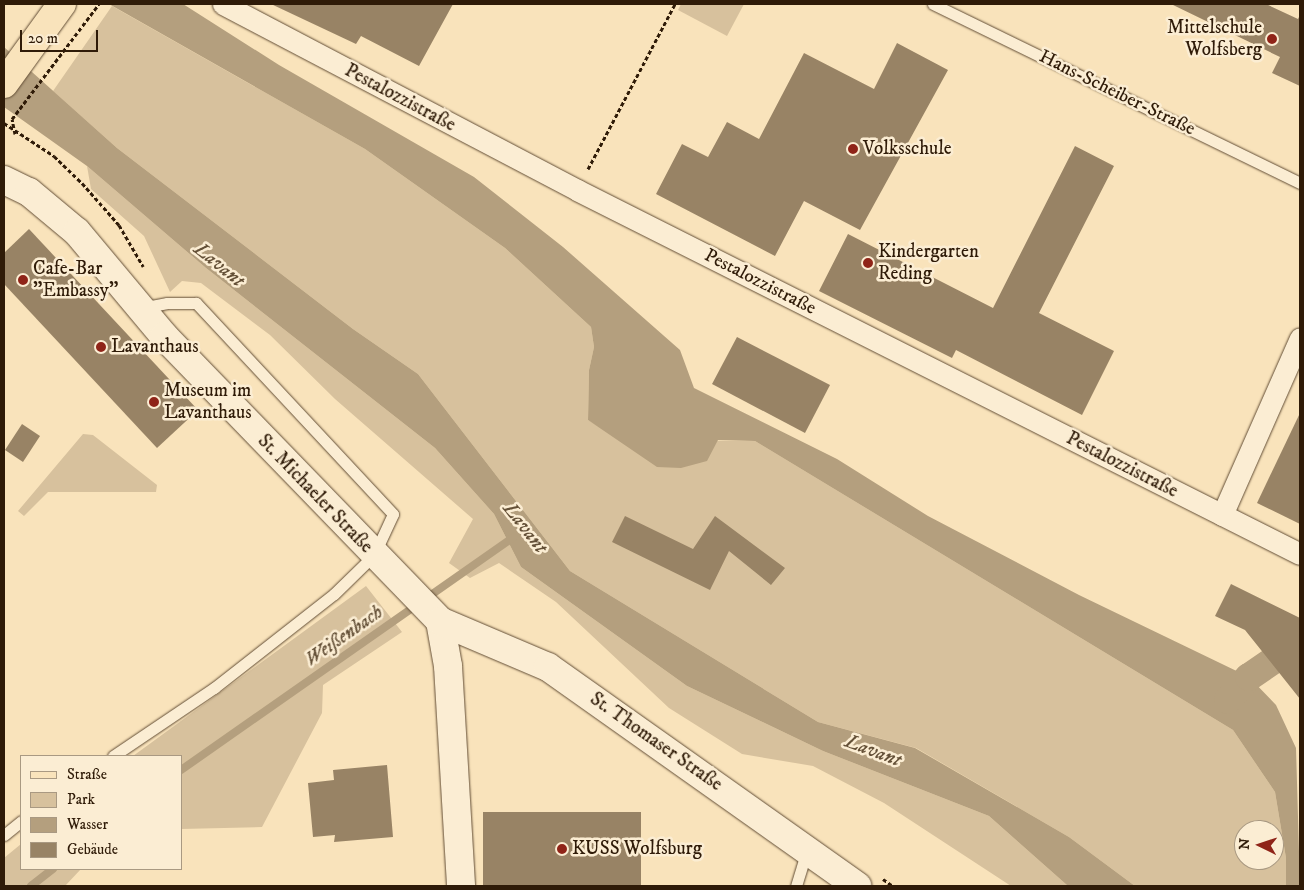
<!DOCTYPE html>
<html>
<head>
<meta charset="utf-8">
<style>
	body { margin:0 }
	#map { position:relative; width:1304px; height:890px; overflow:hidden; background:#f9e3bb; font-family:"IM FELL DW Pica",serif }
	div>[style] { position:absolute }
	.green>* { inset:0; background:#d7c19d }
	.water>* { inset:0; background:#b49f7e }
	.stream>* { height:8px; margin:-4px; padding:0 4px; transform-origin:4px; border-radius:4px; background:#b49f7e }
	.canal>* { height:28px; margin:-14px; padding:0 14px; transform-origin:14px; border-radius:14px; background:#b49f7e }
	.building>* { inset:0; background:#988365 }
	.path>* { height:3px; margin-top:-1.5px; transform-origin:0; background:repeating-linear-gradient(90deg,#2f1b08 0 4px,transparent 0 6.5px) }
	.roads { filter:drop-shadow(0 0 1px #624d35) drop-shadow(0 0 1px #624d35) }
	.lane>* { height:11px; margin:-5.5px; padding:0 5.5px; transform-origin:5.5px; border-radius:5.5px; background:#fbedd3 }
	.street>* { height:21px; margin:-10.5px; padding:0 10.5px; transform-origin:10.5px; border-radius:10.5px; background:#fbedd3 }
	.secondary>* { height:28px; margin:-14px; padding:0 14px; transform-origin:14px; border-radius:14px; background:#fbedd3 }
	.primary>* { height:28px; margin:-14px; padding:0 14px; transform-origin:14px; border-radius:14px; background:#f9e3bb }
	.path-bridge>* { height:3px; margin-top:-1.5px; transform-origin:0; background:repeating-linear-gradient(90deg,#2f1b08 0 4px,transparent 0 6.5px) }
	.dots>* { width:14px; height:14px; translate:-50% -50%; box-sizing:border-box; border:2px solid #fbedd3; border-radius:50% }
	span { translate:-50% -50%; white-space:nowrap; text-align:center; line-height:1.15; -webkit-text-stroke:5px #fbedd3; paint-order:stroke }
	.poi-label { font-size:19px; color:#2f1b08 }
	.right { translate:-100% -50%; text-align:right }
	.left { translate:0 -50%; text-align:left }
	.street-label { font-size:19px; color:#2f1b08 }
	.water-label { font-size:20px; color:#645037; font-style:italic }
	.frame { position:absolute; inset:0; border:5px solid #2f1b08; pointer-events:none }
	.legend { position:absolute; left:20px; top:755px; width:162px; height:115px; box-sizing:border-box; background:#fbedd3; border:1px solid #a99982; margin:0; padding:6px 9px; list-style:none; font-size:15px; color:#2f1b08 }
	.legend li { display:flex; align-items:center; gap:10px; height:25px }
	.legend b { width:25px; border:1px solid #a99982 }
	.north { position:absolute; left:1234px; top:820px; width:50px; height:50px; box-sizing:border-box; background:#fbedd3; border:1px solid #a99982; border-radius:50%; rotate:274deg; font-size:14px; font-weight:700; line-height:20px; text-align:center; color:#2f1b08 }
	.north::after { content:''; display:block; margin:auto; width:18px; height:22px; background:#8f2418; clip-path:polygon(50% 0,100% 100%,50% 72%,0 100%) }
	.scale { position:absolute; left:20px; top:30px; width:78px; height:22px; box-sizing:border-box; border:2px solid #2f1b08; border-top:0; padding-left:6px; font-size:15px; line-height:18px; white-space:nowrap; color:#2f1b08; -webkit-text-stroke:4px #fbedd3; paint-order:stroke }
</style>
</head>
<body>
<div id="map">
	<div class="green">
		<div style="clip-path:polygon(681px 4px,744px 4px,727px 36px,678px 10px)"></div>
		<div style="clip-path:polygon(evenodd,112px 6px,365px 149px,505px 248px,591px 327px,594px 347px,589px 370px,588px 420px,621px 440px,755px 441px,1233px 730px,1275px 792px,1286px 858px,1286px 886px,1135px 886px,1069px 837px,916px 748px,818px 722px,570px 571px,418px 374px,353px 329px,117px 148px,53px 91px,112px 6px,1244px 830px,1274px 830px,1274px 860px,1244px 860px,1244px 830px)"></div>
		<div style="clip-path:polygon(87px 166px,206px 268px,435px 448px,494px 514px,521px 567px,687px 686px,823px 751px,989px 816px,1068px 886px,1011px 886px,884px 803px,813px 766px,742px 754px,669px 708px,556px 602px,499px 563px,470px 578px,449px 563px,473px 519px,335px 399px,270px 335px,201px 283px,182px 281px,170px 292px,144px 236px,91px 189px)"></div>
		<div style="clip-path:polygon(83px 434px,93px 435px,157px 485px,156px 492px,48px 492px,24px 516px,18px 511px)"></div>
		<div style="clip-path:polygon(366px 586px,402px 632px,323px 685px,322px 713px,262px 827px,181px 829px,181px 756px,133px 756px)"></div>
		<div style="clip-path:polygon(21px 844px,21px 869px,81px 869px,65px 886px,4px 886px,4px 858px)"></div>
	</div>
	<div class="water">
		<div style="clip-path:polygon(109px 4px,183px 4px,279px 65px,474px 177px,563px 247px,680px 350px,694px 388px,837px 459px,928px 516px,1079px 595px,1249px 677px,1276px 705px,1296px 748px,1300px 886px,1286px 886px,1286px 858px,1275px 792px,1233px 730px,755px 441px,718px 440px,707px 461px,681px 468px,657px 467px,588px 420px,589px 370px,594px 347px,591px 327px,505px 248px,365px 149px)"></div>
		<div style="clip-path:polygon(4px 47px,117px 148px,353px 329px,418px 374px,570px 571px,818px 722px,915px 748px,1069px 837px,1135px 886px,1068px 886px,989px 816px,823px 751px,687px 686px,521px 567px,494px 514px,435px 448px,206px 268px,87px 166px,4px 107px)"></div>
	</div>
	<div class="stream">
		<div style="left:181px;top:770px;width:408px;rotate:-35deg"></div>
		<div style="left:31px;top:886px;width:28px;rotate:-38deg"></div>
	</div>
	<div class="canal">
		<div style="left:1228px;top:700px;width:31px;rotate:-48deg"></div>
		<div style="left:1249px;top:677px;width:62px;rotate:-34.5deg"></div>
	</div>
	<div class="building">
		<div style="clip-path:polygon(271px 4px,453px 4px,419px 66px,361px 36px,356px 44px)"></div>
		<div style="clip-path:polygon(1171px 4px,1266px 4px,1298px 19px,1300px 15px,1300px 86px,1272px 73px,1280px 57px)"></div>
		<div style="clip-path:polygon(897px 43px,948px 70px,860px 230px,804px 201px,775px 256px,656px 194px,682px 144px,708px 157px,727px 122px,759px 139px,804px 53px,874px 89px)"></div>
		<div style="clip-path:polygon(1075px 146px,1114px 166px,1039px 313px,1114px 351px,1082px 415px,956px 350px,952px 358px,819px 291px,848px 234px,993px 308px)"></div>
		<div style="clip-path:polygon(29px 229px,198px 410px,157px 448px,4px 284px,4px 253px)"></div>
		<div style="clip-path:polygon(737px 337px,830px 385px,805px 433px,712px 384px)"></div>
		<div style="clip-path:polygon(1300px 413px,1300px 524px,1257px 503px)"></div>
		<div style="clip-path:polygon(22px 424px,40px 436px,23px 462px,5px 450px)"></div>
		<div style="clip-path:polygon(625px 516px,693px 549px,715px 516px,785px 568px,771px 585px,729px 551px,710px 590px,612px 542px)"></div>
		<div style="clip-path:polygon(1231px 584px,1300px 618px,1300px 699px,1245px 630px,1215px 616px)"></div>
		<div style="clip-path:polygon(387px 765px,393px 837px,334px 842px,335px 835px,313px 837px,308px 783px,334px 780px,333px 770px)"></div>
		<div style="clip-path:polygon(483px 812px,641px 812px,641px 886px,483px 886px)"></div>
	</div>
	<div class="path">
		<div style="left:4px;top:123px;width:60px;rotate:33.4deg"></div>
		<div style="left:54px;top:156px;width:39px;rotate:44deg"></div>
		<div style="left:82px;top:183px;width:56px;rotate:48.6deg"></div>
		<div style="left:119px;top:225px;width:48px;rotate:59.7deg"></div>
		<div style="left:588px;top:169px;width:187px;rotate:-62.2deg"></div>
		<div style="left:883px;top:879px;width:12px;rotate:35deg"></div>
	</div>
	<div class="roads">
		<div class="lane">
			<div style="left:933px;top:4px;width:408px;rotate:26deg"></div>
			<div style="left:113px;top:756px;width:122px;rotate:-34deg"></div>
			<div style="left:214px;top:688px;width:152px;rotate:-38.1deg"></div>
			<div style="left:334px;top:594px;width:56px;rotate:-44.3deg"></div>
			<div style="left:374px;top:555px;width:45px;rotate:-65.1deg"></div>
			<div style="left:393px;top:514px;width:289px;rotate:-133deg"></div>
			<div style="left:196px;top:303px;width:29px;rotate:180deg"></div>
			<div style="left:167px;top:303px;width:25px;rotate:169deg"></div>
			<div style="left:4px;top:835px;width:22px;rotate:-39deg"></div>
			<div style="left:796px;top:886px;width:38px;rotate:-73deg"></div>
		</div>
		<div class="street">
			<div style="left:223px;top:4px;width:400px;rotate:27.7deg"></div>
			<div style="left:577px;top:190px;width:809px;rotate:26.72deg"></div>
			<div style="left:1222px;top:515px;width:193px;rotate:-66.2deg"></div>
		</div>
		<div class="secondary">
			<div style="left:4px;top:180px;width:28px;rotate:26deg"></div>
			<div style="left:29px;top:192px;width:62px;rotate:39.8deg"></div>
			<div style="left:77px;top:232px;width:136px;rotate:50.1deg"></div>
			<div style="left:164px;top:336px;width:397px;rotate:45.9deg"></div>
			<div style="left:440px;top:621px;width:46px;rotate:79.9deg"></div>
			<div style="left:448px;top:666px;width:220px;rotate:86.6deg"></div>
			<div style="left:440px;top:621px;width:117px;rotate:23.1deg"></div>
			<div style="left:548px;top:667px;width:379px;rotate:35.3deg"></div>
		</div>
		<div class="primary">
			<div style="left:4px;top:84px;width:99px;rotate:-54.1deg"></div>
		</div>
	</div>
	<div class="path-bridge">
		<div style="left:15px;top:134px;width:15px;rotate:-101deg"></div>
		<div style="left:12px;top:119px;width:144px;rotate:-52.9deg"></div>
	</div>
	<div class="dots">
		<div style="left:1272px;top:39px;background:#8f2418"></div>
		<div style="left:853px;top:149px;background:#8f2418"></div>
		<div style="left:868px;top:263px;background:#8f2418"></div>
		<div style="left:23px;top:280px;background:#8f2418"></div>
		<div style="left:101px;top:347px;background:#8f2418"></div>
		<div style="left:154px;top:402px;background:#8f2418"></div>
		<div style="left:562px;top:849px;background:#8f2418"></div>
	</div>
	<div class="poi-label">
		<span class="right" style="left:1262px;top:39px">Mittelschule<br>Wolfsberg</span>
		<span class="left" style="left:863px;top:149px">Volksschule</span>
		<span class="left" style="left:878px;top:263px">Kindergarten<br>Reding</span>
		<span class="left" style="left:33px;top:280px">Cafe-Bar<br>"Embassy"</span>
		<span class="left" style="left:111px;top:347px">Lavanthaus</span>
		<span class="left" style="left:164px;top:402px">Museum im<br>Lavanthaus</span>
		<span class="left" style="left:572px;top:849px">KUSS Wolfsburg</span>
	</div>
	<div class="street-label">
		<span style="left:1117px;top:93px;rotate:26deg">Hans-Scheiber-Straße</span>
		<span style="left:400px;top:98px;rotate:28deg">Pestalozzistraße</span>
		<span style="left:760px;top:282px;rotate:27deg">Pestalozzistraße</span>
		<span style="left:1122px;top:465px;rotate:27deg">Pestalozzistraße</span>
		<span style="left:315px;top:494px;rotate:46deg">St. Michaeler Straße</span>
		<span style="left:656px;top:742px;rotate:35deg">St. Thomaser Straße</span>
	</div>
	<div class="water-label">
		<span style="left:219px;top:265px;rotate:39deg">Lavant</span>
		<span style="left:525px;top:528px;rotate:52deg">Lavant</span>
		<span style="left:344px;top:636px;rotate:-35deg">Weißenbach</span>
		<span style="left:873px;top:751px;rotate:21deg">Lavant</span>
	</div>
	<div class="frame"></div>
	<ul class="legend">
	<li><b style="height:6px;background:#f9e3bb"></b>Straße</li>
	<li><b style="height:14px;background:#d7c19d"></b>Park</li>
	<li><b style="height:14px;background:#b49f7e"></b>Wasser</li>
	<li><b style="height:14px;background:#988365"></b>Gebäude</li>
	</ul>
	<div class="north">N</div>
	<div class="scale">20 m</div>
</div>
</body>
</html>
